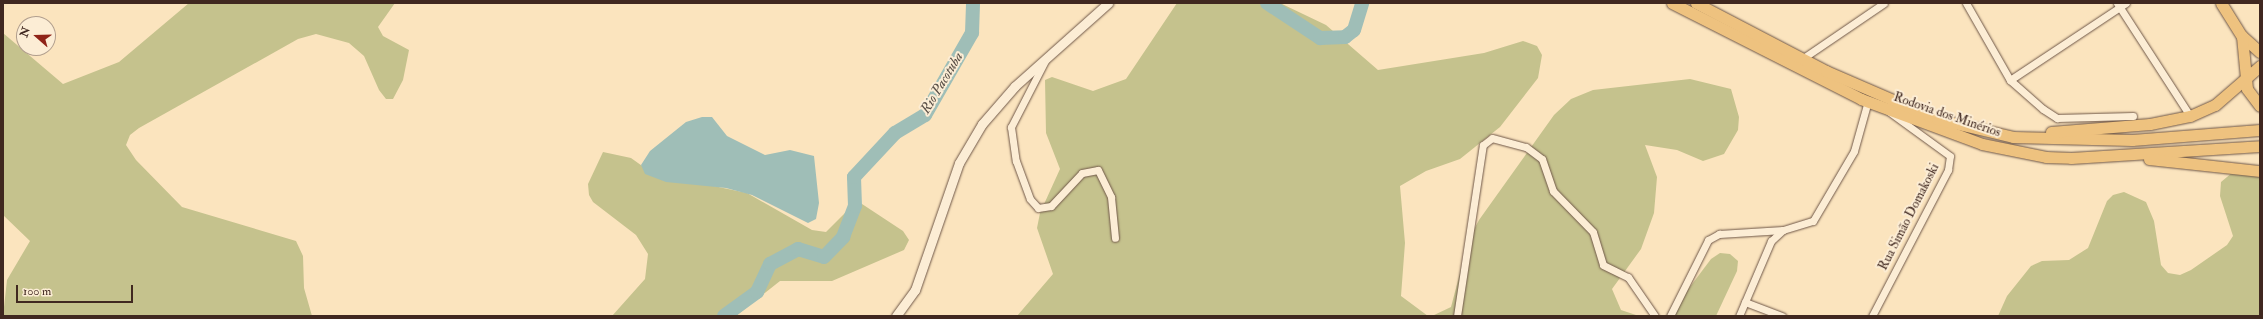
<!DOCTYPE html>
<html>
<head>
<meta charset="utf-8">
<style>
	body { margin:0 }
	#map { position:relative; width:2263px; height:319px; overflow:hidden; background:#fbe4be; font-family:"IM FELL Double Pica",serif }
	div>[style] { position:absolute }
	.green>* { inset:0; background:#c5c28d }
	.water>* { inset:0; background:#9fbeb7 }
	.river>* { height:14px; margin:-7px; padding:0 7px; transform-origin:7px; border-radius:7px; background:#9fbeb7 }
	.roads { filter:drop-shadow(0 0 1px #6f5748) drop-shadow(0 0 1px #6f5748) }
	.street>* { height:7px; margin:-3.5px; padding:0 3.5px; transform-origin:3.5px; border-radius:3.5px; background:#fcedd5 }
	.secondary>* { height:9px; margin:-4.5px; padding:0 4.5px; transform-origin:4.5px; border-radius:4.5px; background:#fcedd5 }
	.primary>* { height:11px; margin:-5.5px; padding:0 5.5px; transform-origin:5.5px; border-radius:5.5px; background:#eec27f }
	span { translate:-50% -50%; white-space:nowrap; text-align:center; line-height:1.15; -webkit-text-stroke:4px #fcedd5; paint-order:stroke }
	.street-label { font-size:13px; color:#402820 }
	.water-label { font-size:14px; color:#584e46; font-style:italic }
	.frame { position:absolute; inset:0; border:4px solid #402820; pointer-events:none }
	.north { position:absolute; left:16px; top:16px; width:40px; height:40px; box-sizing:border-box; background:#fcedd5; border:1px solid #b19e8d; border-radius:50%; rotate:290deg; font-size:11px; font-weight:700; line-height:16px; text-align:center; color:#402820 }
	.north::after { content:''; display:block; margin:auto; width:14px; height:18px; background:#8f2418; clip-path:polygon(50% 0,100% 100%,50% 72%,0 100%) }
	.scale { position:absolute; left:16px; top:285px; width:117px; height:18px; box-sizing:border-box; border:2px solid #402820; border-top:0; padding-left:5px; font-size:12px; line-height:14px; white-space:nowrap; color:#402820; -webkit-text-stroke:3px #fcedd5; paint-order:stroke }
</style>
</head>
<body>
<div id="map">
	<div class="green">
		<div style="clip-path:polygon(189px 3px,395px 3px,378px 27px,383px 36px,409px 50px,403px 80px,393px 99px,386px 99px,379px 90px,364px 56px,349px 43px,316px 34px,298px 39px,139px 128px,130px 135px,126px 145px,136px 160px,182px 207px,296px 241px,303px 256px,304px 288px,312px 316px,3px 316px,7px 280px,30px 241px,3px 215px,3px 33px,63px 84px,119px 62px)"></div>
		<div style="clip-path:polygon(1177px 3px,1280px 3px,1326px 25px,1378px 70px,1484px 53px,1523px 41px,1537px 46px,1542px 55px,1538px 78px,1500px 127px,1460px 159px,1426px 171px,1400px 186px,1405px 243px,1401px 296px,1428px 316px,1017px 316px,1053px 274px,1037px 228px,1040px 213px,1060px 169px,1046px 133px,1045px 80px,1052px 77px,1093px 91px,1126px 79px)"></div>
		<div style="clip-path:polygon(1690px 79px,1731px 89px,1739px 117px,1738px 130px,1724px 154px,1703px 161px,1677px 150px,1645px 145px,1657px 177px,1654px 213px,1641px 249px,1612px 289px,1621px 310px,1639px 316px,1432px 316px,1451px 307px,1469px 239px,1479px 220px,1554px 115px,1571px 99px,1593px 90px)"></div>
		<div style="clip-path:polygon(603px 152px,631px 158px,652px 173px,747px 193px,812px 230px,826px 232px,849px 209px,862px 204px,903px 231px,909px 240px,904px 250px,832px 281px,780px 281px,736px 316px,612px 316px,645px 279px,648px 254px,636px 235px,593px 202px,589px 195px,588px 184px)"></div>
		<div style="clip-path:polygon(2233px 172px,2260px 175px,2260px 316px,1998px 316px,2007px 296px,2031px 266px,2042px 261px,2069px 260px,2088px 248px,2107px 201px,2113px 195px,2124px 192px,2146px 202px,2154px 221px,2161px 265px,2168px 273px,2180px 275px,2191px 270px,2227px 245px,2233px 236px,2220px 196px,2221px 182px)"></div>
		<div style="clip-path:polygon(1720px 253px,1730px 254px,1738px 261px,1737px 271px,1716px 316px,1668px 316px,1711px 259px)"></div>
	</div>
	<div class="water">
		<div style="clip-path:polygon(702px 117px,712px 117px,727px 136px,765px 155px,790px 150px,814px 156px,819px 203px,816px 219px,808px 223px,752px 195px,726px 188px,666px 182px,645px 174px,641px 165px,650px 151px,686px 122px)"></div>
	</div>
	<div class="river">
		<div style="left:1267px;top:3px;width:64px;rotate:33.4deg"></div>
		<div style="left:1320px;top:38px;width:25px;rotate:-2deg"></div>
		<div style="left:1345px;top:37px;width:11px;rotate:-38deg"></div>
		<div style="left:1354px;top:30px;width:28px;rotate:-73deg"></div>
		<div style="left:724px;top:316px;width:41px;rotate:-36deg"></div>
		<div style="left:757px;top:292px;width:31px;rotate:-65deg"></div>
		<div style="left:770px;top:264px;width:32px;rotate:-28deg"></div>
		<div style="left:798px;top:249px;width:27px;rotate:17deg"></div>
		<div style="left:824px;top:257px;width:28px;rotate:-46deg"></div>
		<div style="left:843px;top:237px;width:33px;rotate:-69deg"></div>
		<div style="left:855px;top:206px;width:29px;rotate:-92deg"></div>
		<div style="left:854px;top:177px;width:60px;rotate:-47deg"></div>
		<div style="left:895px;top:133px;width:35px;rotate:-31deg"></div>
		<div style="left:925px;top:115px;width:95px;rotate:-60.2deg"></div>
		<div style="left:972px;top:33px;width:30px;rotate:-88deg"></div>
	</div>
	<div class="roads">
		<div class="street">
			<div style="left:1966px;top:3px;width:89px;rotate:60.3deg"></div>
			<div style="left:2010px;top:80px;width:44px;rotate:41.3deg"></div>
			<div style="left:2043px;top:109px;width:17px;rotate:33deg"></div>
			<div style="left:2057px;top:118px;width:76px;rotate:-1.5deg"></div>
			<div style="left:2117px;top:3px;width:135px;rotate:57.1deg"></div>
			<div style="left:1047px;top:57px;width:79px;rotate:117.2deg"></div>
			<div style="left:1011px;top:127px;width:34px;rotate:82deg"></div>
			<div style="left:1016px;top:161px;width:40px;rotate:69.8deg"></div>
			<div style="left:1030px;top:199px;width:12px;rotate:48deg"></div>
			<div style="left:1038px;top:208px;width:13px;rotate:-9deg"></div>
			<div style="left:1051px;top:206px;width:45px;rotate:-46.8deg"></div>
			<div style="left:1082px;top:173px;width:16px;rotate:-11deg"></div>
			<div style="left:1098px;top:170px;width:30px;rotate:64deg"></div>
			<div style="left:1111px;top:197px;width:41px;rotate:84.4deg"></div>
			<div style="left:1802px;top:59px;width:99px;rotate:-34.3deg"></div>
			<div style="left:2010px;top:80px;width:139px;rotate:-33.6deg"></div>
			<div style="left:1745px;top:302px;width:40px;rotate:21deg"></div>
			<div style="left:1457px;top:316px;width:173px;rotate:-81.4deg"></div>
			<div style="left:1483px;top:145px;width:11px;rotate:-38deg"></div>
			<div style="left:1492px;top:138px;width:35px;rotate:15deg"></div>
			<div style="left:1526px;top:147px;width:20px;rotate:37deg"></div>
			<div style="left:1542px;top:159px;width:34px;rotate:71deg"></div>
			<div style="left:1553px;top:191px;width:57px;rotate:45.7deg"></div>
			<div style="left:1593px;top:232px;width:34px;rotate:73deg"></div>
			<div style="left:1603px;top:265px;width:28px;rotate:26deg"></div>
			<div style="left:1628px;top:277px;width:47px;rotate:55.3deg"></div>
			<div style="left:1670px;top:316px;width:85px;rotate:-63.4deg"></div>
			<div style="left:1708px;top:240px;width:13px;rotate:-29deg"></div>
			<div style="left:1719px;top:234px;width:64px;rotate:-3.6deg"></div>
			<div style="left:1739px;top:316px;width:82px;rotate:-66.9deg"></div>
			<div style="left:1771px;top:241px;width:16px;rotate:-43deg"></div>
			<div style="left:1783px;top:230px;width:31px;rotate:-17deg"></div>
			<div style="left:1813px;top:221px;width:81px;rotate:-59.6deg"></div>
			<div style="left:1854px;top:151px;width:52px;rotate:-74.4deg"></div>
			<div style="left:1872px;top:316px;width:165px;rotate:-62.5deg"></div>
			<div style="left:1948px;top:170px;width:14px;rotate:-82deg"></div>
			<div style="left:1950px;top:156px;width:77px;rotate:-144deg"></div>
		</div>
		<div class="secondary">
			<div style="left:896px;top:316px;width:32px;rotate:-54deg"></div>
			<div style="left:915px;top:290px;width:134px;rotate:-70.9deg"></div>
			<div style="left:959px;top:163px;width:45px;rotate:-59.5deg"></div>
			<div style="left:982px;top:124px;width:50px;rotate:-49deg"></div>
			<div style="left:1015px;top:86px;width:125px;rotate:-41.7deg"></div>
		</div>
		<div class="primary">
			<div style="left:1672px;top:3px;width:212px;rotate:26.9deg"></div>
			<div style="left:1861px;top:99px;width:129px;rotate:20.4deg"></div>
			<div style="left:1982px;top:144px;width:65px;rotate:11.5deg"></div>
			<div style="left:2046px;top:157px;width:25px;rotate:2deg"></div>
			<div style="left:2071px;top:158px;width:189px;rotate:-3.6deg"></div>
			<div style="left:1696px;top:3px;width:147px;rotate:27.6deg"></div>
			<div style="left:1826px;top:71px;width:121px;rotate:23.4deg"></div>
			<div style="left:1937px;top:119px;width:78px;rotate:13.3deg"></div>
			<div style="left:2013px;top:137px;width:119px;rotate:1.4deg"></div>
			<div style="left:2132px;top:140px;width:128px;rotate:-4.5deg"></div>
			<div style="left:2221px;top:3px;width:39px;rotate:58deg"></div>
			<div style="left:2242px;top:36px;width:24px;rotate:42deg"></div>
			<div style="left:2242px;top:36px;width:53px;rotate:84.6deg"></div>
			<div style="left:2247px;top:89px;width:21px;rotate:53deg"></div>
			<div style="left:2051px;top:132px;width:99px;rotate:-4.6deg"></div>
			<div style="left:2150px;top:124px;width:41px;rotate:-11.3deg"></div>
			<div style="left:2190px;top:116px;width:27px;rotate:-24deg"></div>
			<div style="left:2215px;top:105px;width:60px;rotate:-40.9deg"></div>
			<div style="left:2149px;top:159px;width:112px;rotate:6.2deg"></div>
		</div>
	</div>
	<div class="street-label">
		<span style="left:1947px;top:115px;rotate:19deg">Rodovia dos Minérios</span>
		<span style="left:1909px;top:217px;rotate:-63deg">Rua Simão Domakoski</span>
	</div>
	<div class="water-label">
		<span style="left:942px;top:83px;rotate:-59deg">Rio Pacotuba</span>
	</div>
	<div class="frame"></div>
	<div class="north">N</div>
	<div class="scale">100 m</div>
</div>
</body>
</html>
